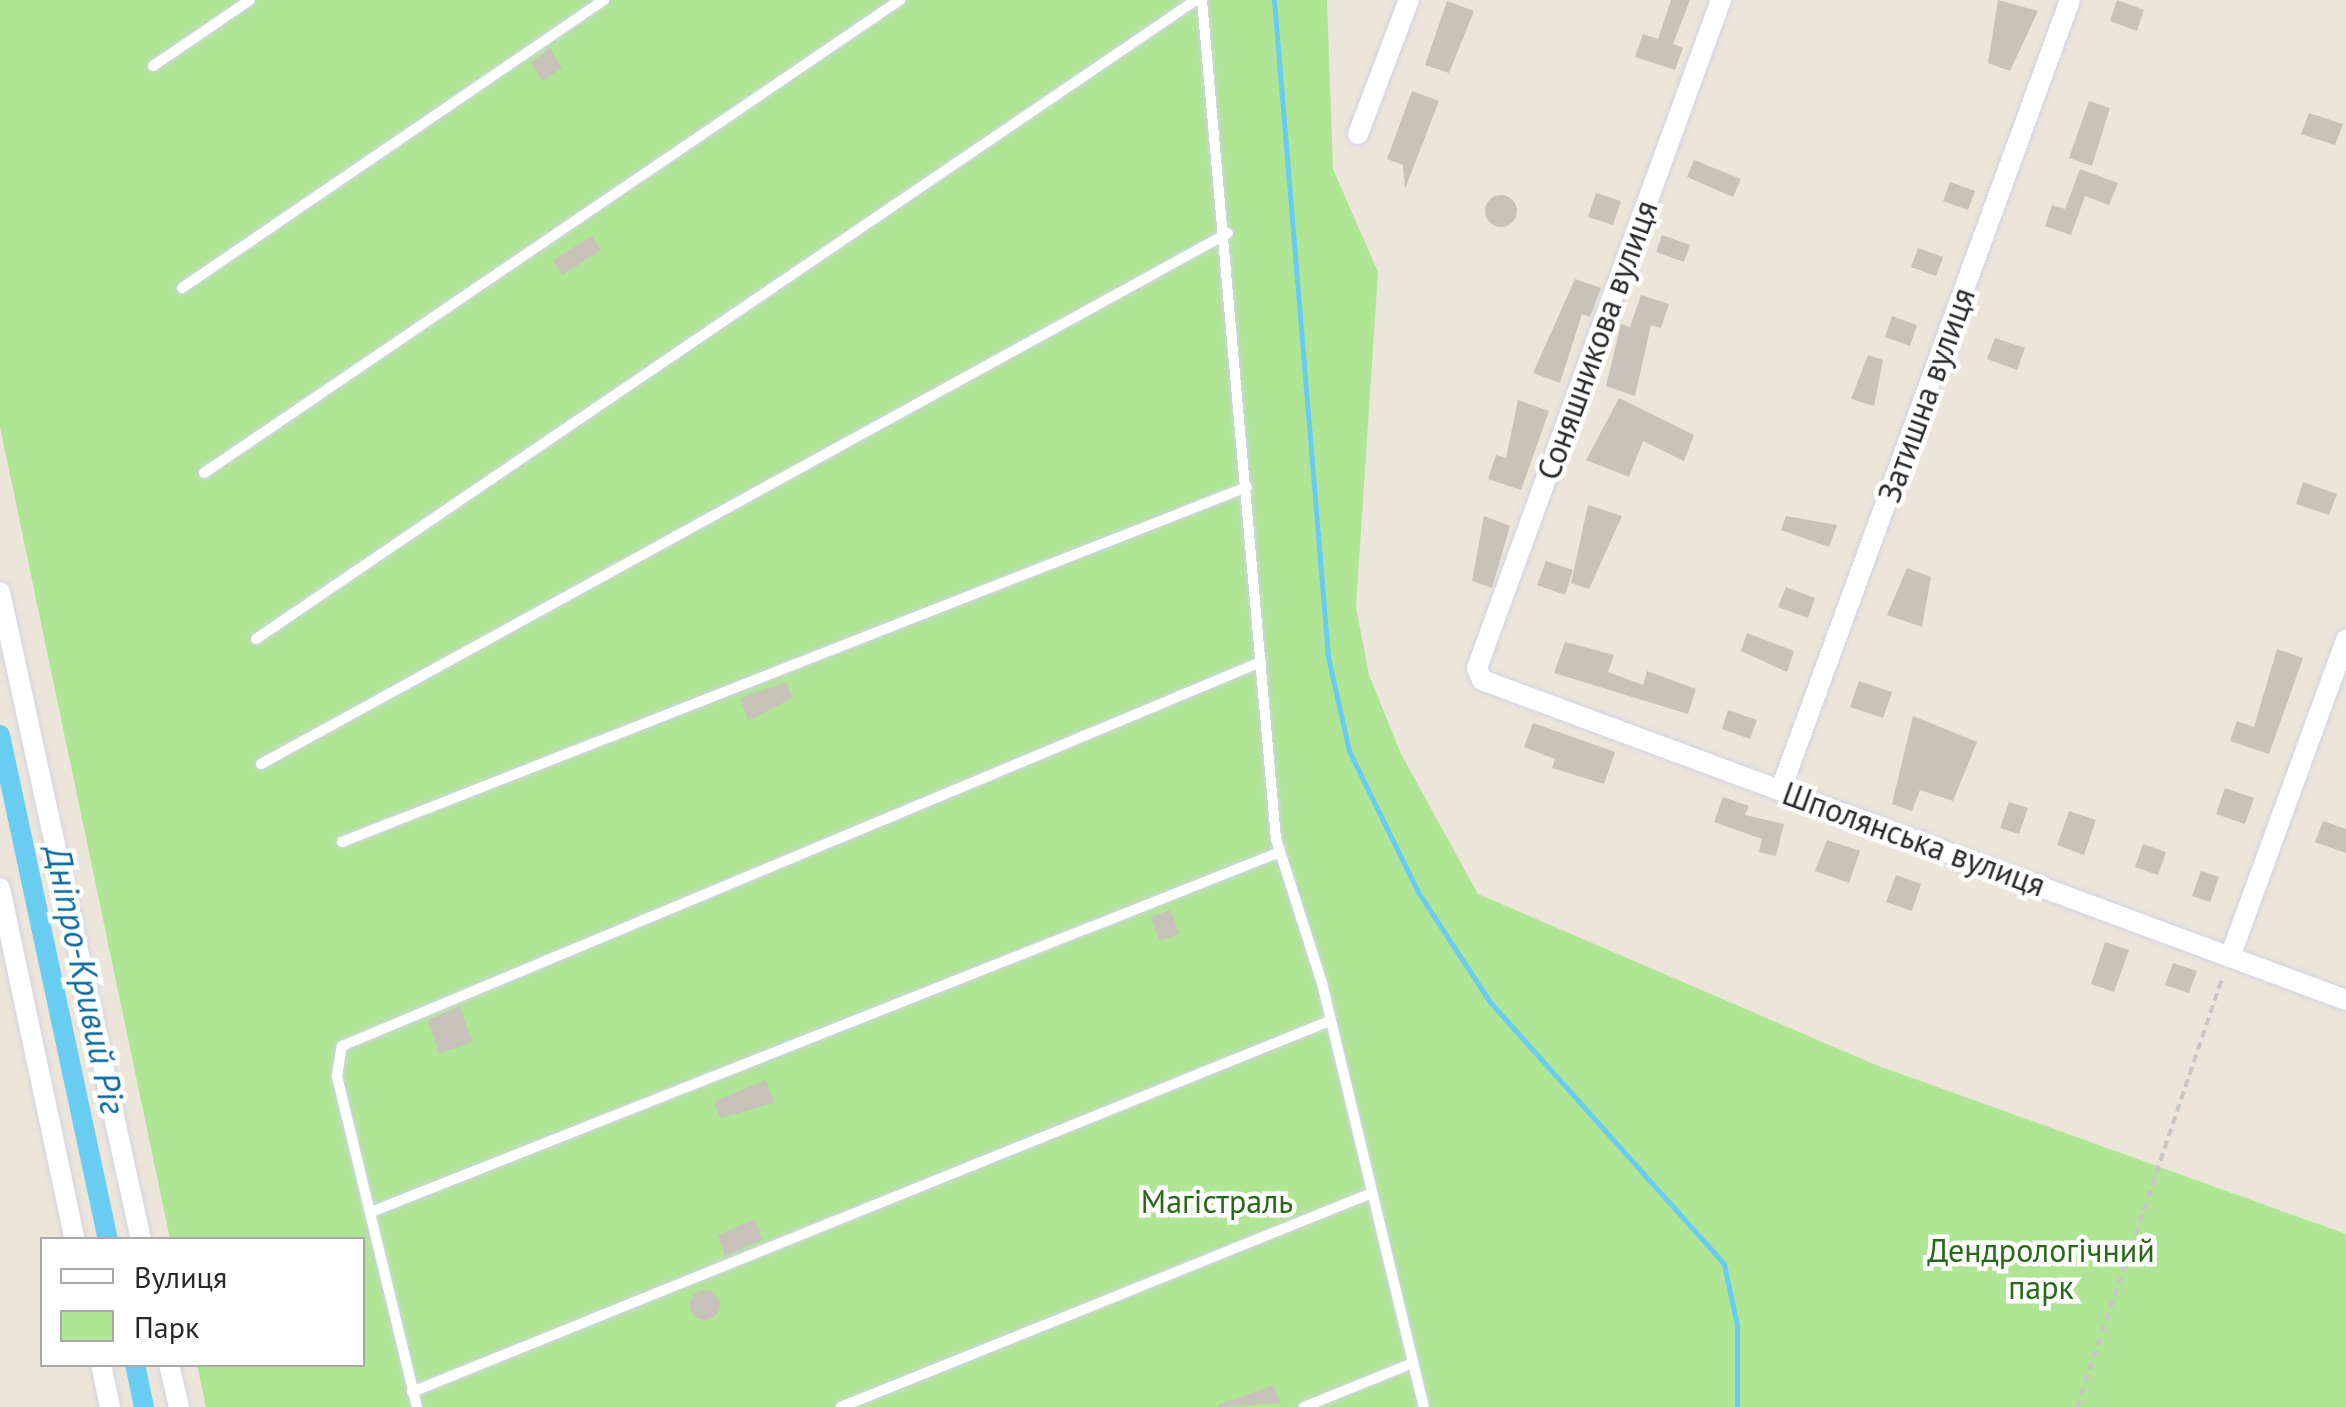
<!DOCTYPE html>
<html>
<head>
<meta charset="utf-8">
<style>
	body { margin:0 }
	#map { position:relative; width:2346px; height:1407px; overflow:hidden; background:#ece5da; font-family:"PT Sans",sans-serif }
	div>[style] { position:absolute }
	.green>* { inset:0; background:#b0e595 }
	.stream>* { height:5px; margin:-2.5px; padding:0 2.5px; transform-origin:2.5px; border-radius:2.5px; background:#69cdf2 }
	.canal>* { height:20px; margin:-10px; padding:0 10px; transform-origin:10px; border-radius:10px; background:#69cdf2 }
	.building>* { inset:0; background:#c7c2ba }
	.round { border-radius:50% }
	.path>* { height:4px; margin-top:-2px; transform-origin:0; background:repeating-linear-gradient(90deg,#c7c7c7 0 8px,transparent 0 13px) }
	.roads { filter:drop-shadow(0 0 2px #d0d3e3) drop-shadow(0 0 2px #d0d3e3) }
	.service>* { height:10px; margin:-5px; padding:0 5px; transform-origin:5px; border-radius:5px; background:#fff }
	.minor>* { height:20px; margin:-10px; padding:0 10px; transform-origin:10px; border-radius:10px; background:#fff }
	span { translate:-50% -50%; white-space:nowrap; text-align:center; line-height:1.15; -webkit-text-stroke:9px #fff; paint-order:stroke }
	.street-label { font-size:32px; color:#292929 }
	.park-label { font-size:32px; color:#286817 }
	.water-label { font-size:35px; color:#096a9e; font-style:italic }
	.legend { position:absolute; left:40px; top:1237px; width:325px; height:130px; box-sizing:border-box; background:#fff; border:2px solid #a9a9a9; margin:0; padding:12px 18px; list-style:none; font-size:30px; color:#292929 }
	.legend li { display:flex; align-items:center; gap:20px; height:50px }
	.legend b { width:50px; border:2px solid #a9a9a9 }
</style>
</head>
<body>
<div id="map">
	<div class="green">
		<div style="clip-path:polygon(0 0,1327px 0,1333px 169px,1378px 272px,1356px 607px,1369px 675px,1401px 754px,1478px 894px,1876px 1065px,2346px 1234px,2346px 1407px,206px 1407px,197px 1365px,362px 1364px,362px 1240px,170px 1239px,0 427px)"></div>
	</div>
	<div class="stream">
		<div style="left:1274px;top:0;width:659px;rotate:85.3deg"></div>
		<div style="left:1328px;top:657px;width:96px;rotate:77.4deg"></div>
		<div style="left:1349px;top:751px;width:157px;rotate:63.9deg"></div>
		<div style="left:1418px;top:892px;width:131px;rotate:56.8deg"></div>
		<div style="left:1490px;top:1002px;width:351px;rotate:48.2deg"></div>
		<div style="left:1724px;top:1264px;width:62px;rotate:78deg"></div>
		<div style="left:1737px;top:1325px;width:82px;rotate:90deg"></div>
	</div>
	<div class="canal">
		<div style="left:0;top:735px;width:516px;rotate:77.93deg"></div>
		<div style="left:135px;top:1364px;width:44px;rotate:78.2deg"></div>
	</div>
	<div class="building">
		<div style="clip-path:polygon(1671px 0,1690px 0,1673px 44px,1683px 48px,1675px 70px,1635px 57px,1643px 34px,1658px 39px)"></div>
		<div style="clip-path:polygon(1998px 0,2038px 11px,2010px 71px,1988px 63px)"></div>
		<div style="clip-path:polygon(2117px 0,2144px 10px,2137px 31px,2110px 21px)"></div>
		<div style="clip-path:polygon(1447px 1px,1474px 11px,1449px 73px,1425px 65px)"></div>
		<div style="clip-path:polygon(550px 48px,562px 68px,542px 81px,531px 63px)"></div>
		<div style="clip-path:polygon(1412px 91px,1439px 101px,1405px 189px,1403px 165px,1387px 159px)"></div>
		<div style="clip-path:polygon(2089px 101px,2110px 108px,2092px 166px,2069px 158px)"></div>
		<div style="clip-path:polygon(2309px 113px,2343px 124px,2335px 145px,2301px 134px)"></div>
		<div style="clip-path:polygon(1694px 160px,1741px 179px,1733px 197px,1687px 177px)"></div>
		<div style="clip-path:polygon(2080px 169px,2118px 183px,2109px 205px,2085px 196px,2071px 235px,2045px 226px,2052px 205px,2065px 209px)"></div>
		<div style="clip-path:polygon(1950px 182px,1975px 191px,1968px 210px,1943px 201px)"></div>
		<div style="clip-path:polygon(1596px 193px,1621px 201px,1613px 225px,1588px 217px)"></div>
		<div class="round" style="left:1485px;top:195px;width:32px;height:32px"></div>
		<div style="clip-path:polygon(1662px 235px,1690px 245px,1684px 262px,1656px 252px)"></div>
		<div style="clip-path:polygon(592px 236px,601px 250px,562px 275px,553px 260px)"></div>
		<div style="clip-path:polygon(1918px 248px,1943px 257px,1936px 276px,1911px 267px)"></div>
		<div style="clip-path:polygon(1575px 279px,1601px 288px,1590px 317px,1582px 314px,1560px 383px,1533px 373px)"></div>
		<div style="clip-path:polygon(1641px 295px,1669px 304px,1661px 328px,1651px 325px,1635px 396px,1606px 386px,1621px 324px,1630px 327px)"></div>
		<div style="clip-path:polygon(1892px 316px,1917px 325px,1910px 346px,1885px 337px)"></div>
		<div style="clip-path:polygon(1995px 338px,2025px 348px,2017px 370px,1987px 359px)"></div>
		<div style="clip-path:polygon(1868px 355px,1883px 360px,1874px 406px,1851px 399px)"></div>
		<div style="clip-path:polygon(1619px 398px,1694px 435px,1684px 461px,1643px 441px,1629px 477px,1586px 460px)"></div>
		<div style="clip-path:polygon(1518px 400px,1549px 411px,1521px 490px,1488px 479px,1496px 455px,1506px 458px)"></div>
		<div style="clip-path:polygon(2303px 482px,2337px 494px,2329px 515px,2296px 504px)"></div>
		<div style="clip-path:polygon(1588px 505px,1622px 516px,1589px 589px,1571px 583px)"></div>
		<div style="clip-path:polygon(1484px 516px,1510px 526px,1492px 588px,1472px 581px)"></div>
		<div style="clip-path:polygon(1786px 516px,1837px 525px,1829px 547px,1781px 530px)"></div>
		<div style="clip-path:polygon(1546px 561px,1573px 570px,1565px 595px,1537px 585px)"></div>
		<div style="clip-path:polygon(1907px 568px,1931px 577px,1922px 627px,1887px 615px)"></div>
		<div style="clip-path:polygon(1786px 587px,1815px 598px,1808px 618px,1778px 607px)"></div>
		<div style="clip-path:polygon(1747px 633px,1794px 651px,1787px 672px,1741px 651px)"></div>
		<div style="clip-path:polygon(1565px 642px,1614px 655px,1608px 672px,1643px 685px,1647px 671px,1696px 689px,1688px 714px,1554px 673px)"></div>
		<div style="clip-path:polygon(2277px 649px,2303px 658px,2269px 754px,2230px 741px,2237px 721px,2254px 727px)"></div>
		<div style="clip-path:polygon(1859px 681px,1892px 692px,1883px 718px,1850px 707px)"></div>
		<div style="clip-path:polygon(787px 682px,792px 698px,748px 721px,740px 698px)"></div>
		<div style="clip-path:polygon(1728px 710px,1757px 720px,1750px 739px,1722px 729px)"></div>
		<div style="clip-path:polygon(1913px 716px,1977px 742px,1953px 801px,1920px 790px,1912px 811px,1892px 804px)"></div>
		<div style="clip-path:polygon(1533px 723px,1615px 752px,1604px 784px,1552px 768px,1555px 759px,1524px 747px)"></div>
		<div style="clip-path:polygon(2225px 788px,2254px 798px,2245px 824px,2216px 814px)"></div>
		<div style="clip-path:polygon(1723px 797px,1749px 806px,1745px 815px,1784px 824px,1776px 856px,1759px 852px,1762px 839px,1714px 822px)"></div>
		<div style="clip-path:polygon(2009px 802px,2028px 808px,2019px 834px,2000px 828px)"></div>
		<div style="clip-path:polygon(2069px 811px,2096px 820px,2084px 855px,2057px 845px)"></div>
		<div style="clip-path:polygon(2323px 821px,2346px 829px,2346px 853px,2315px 842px)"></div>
		<div style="clip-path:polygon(1827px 840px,1860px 851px,1849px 883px,1815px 871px)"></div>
		<div style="clip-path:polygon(2143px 844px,2166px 852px,2158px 875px,2135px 867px)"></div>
		<div style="clip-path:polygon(2201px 871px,2219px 877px,2210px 902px,2192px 896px)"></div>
		<div style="clip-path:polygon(1896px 875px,1921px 884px,1912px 911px,1886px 902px)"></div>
		<div style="clip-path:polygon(1171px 910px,1179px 934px,1159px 941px,1151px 917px)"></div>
		<div style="clip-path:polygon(2105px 942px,2129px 950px,2114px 992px,2091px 984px)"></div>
		<div style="clip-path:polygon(2173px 963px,2197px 971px,2189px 993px,2165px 985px)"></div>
		<div style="clip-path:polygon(460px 1006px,472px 1042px,439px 1054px,428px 1020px)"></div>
		<div style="clip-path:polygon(766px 1080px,774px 1103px,720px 1118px,714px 1102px)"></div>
		<div style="clip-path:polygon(755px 1219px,762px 1240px,725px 1256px,718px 1235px)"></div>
		<div class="round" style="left:690px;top:1290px;width:30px;height:30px"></div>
		<div style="clip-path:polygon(1274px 1385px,1280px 1403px,1218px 1407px,1218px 1405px)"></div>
	</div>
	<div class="path">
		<div style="left:2077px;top:1407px;width:455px;rotate:-71.3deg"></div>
	</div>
	<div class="roads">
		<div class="service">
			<div style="left:1202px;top:0;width:842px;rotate:84.96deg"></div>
			<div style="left:1276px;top:839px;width:151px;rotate:72.3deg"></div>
			<div style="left:1322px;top:983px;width:436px;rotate:76.5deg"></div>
			<div style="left:153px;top:66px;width:117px;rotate:-34.2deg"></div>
			<div style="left:182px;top:288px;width:511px;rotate:-34.31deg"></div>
			<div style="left:204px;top:473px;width:842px;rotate:-34.2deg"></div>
			<div style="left:256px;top:639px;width:1137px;rotate:-34.21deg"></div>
			<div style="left:261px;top:764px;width:1103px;rotate:-28.77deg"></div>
			<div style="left:342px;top:842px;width:972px;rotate:-21.42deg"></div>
			<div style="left:376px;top:1210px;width:972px;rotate:-21.6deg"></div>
			<div style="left:412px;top:1392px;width:990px;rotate:-22.01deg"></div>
			<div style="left:417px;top:1407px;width:341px;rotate:-103.6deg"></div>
			<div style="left:337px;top:1076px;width:30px;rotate:-81deg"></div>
			<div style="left:342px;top:1046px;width:996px;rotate:-22.68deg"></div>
			<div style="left:841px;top:1407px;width:573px;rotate:-21.95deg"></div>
			<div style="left:1304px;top:1407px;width:118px;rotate:-22deg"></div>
		</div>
		<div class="minor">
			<div style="left:1721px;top:0;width:711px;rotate:110.07deg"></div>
			<div style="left:1477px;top:668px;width:13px;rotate:67deg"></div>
			<div style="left:1482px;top:680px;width:921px;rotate:20.32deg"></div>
			<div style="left:1358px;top:134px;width:143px;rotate:-69.2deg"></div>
			<div style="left:0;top:592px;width:663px;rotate:77.72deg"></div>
			<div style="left:1781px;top:789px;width:840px;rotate:-69.88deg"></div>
			<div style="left:0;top:888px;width:360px;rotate:78deg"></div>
			<div style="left:2230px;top:957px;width:338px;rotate:-69.9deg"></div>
			<div style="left:101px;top:1364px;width:44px;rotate:78.2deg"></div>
			<div style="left:169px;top:1364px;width:44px;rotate:76.9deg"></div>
		</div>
	</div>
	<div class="street-label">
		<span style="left:1597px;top:340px;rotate:-70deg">Соняшникова вулиця</span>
		<span style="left:1926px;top:395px;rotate:-70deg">Затишна вулиця</span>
		<span style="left:1914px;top:839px;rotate:20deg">Шполянська вулиця</span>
	</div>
	<div class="park-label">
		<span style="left:1217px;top:1201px">Магістраль</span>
		<span style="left:2041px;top:1269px">Дендрологічний<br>парк</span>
	</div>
	<div class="water-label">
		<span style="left:86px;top:980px;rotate:78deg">Дніпро-Кривий Ріг</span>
	</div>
	<ul class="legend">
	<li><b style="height:12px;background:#fff"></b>Вулиця</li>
	<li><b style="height:28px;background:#b0e595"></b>Парк</li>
	</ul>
</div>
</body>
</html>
